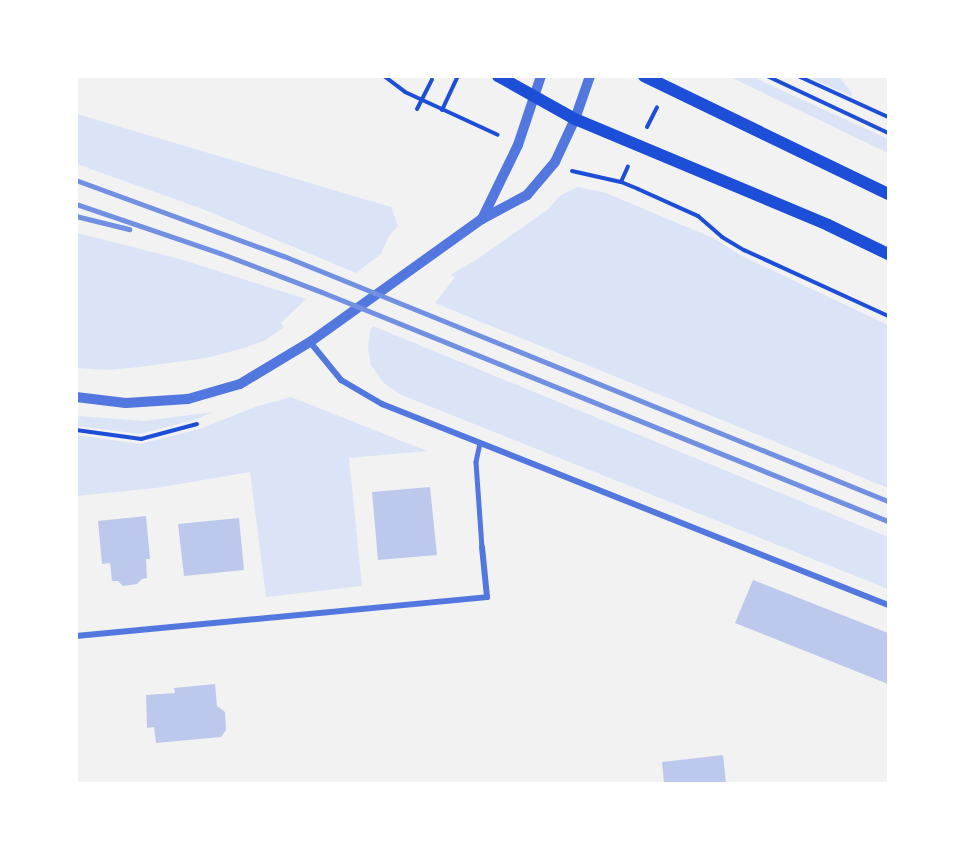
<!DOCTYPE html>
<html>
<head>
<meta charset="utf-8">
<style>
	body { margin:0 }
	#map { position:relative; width:965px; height:860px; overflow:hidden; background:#f2f2f2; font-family:Roboto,sans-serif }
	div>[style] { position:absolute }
	.green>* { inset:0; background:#dbe4f7 }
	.building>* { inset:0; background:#bdc9ec }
	.path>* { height:4px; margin:-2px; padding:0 2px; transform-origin:2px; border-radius:2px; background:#1d4ed8 }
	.service>* { height:4.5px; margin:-2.25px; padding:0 2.25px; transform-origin:2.25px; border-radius:2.25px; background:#5277de }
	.minor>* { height:6px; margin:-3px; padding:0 3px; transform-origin:3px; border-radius:3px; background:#5277de }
	.tertiary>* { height:10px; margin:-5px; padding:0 5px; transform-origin:5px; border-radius:5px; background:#5277de }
	.secondary>* { height:12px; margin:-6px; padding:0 6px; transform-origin:6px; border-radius:6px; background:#1d4ed8 }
	.rail>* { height:4.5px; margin:-2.25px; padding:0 2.25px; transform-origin:2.25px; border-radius:2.25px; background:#7290e2 }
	span { translate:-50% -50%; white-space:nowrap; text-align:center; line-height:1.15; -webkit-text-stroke:4.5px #fff; paint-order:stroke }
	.frame { position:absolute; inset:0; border:78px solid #fff; pointer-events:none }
</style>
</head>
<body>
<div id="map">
	<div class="green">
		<div style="clip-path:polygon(730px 77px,753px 77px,888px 139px,888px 153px)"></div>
		<div style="clip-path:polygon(808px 77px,839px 77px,852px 93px,851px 96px)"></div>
		<div style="clip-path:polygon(77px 114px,391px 207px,398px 226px,389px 236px,381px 254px,356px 273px,205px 210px,77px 164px)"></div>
		<div style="clip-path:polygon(578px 187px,606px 193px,713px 238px,742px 256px,888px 325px,888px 488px,435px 303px,455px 277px,450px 275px,476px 260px,547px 210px,561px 195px)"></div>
		<div style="clip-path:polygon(77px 233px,180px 259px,306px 299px,281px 323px,284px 327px,264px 341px,241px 349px,206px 358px,140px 367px,108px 370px,77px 368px)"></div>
		<div style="clip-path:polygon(373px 326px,888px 537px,888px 589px,399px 394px,384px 383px,371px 365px,368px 348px,370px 330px)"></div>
		<div style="clip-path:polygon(291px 397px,427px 451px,349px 458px,362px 586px,266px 597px,250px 472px,156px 488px,77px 496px,77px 435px,140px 444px,199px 429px,258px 406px)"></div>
		<div style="clip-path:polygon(213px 412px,194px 420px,140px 434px,77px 426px,79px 416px,143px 421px)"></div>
	</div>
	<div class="building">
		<div style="clip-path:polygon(430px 487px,437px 555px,378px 560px,372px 492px)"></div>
		<div style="clip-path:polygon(146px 516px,150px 559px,146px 559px,147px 578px,142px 579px,137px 584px,123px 586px,118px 581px,112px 581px,110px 563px,102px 564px,98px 521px)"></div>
		<div style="clip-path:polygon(239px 518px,244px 570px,184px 576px,178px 524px)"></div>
		<div style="clip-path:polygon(753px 580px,888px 633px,888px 684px,735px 623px)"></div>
		<div style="clip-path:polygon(215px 684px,217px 706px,225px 712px,226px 730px,221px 737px,156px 743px,154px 727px,147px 728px,146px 695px,175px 693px,174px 688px)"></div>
		<div style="clip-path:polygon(723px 755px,726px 783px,664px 783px,662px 762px)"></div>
	</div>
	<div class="path">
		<div style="left:384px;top:76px;width:26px;rotate:37deg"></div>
		<div style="left:405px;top:92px;width:102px;rotate:24.8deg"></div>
		<div style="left:767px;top:76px;width:134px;rotate:25.2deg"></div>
		<div style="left:798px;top:76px;width:99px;rotate:24.5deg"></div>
		<div style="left:417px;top:109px;width:33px;rotate:-63deg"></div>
		<div style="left:442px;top:110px;width:38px;rotate:-65deg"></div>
		<div style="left:647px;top:127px;width:22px;rotate:-63deg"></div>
		<div style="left:572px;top:171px;width:50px;rotate:12.7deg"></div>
		<div style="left:621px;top:182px;width:18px;rotate:22deg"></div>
		<div style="left:638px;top:189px;width:66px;rotate:24.2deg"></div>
		<div style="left:698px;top:216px;width:32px;rotate:41deg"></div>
		<div style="left:722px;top:237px;width:26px;rotate:31deg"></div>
		<div style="left:744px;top:250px;width:158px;rotate:24.6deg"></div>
		<div style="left:621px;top:182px;width:17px;rotate:-66deg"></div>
		<div style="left:76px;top:430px;width:66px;rotate:7.9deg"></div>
		<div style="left:141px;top:439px;width:58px;rotate:-15deg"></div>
	</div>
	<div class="service">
		<div style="left:480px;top:443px;width:19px;rotate:102deg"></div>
		<div style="left:476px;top:462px;width:85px;rotate:86deg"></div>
	</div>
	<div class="minor">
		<div style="left:310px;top:342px;width:49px;rotate:50.8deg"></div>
		<div style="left:341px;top:380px;width:48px;rotate:30.3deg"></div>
		<div style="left:382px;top:404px;width:544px;rotate:21.66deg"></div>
		<div style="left:76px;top:636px;width:413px;rotate:-5.4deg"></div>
		<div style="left:487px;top:597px;width:50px;rotate:-95.7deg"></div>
	</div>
	<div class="tertiary">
		<div style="left:482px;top:219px;width:82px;rotate:-64.1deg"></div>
		<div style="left:518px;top:145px;width:73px;rotate:-71.6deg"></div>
		<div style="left:76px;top:397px;width:50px;rotate:6.8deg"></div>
		<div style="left:126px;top:403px;width:62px;rotate:-3.7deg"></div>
		<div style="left:188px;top:399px;width:54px;rotate:-16.1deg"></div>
		<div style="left:240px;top:384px;width:82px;rotate:-31deg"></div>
		<div style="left:310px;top:342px;width:211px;rotate:-35.6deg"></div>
		<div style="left:482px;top:219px;width:51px;rotate:-28.1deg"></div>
		<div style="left:527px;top:195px;width:43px;rotate:-49.7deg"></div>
		<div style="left:555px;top:162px;width:47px;rotate:-65.1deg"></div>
		<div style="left:575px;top:119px;width:46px;rotate:-70.8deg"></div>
	</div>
	<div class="secondary">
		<div style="left:498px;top:76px;width:88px;rotate:29.2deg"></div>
		<div style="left:575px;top:119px;width:274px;rotate:22.7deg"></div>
		<div style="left:828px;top:225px;width:67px;rotate:25.8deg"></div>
		<div style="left:644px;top:76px;width:271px;rotate:25.8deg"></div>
	</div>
	<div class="rail">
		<div style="left:76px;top:180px;width:221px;rotate:20.1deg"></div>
		<div style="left:284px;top:256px;width:652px;rotate:22.08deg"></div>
		<div style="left:76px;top:204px;width:152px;rotate:18.8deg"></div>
		<div style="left:220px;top:253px;width:109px;rotate:20.9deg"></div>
		<div style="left:322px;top:292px;width:611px;rotate:22.03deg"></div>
		<div style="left:76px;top:216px;width:55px;rotate:13.8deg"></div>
	</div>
	<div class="frame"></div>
</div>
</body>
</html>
